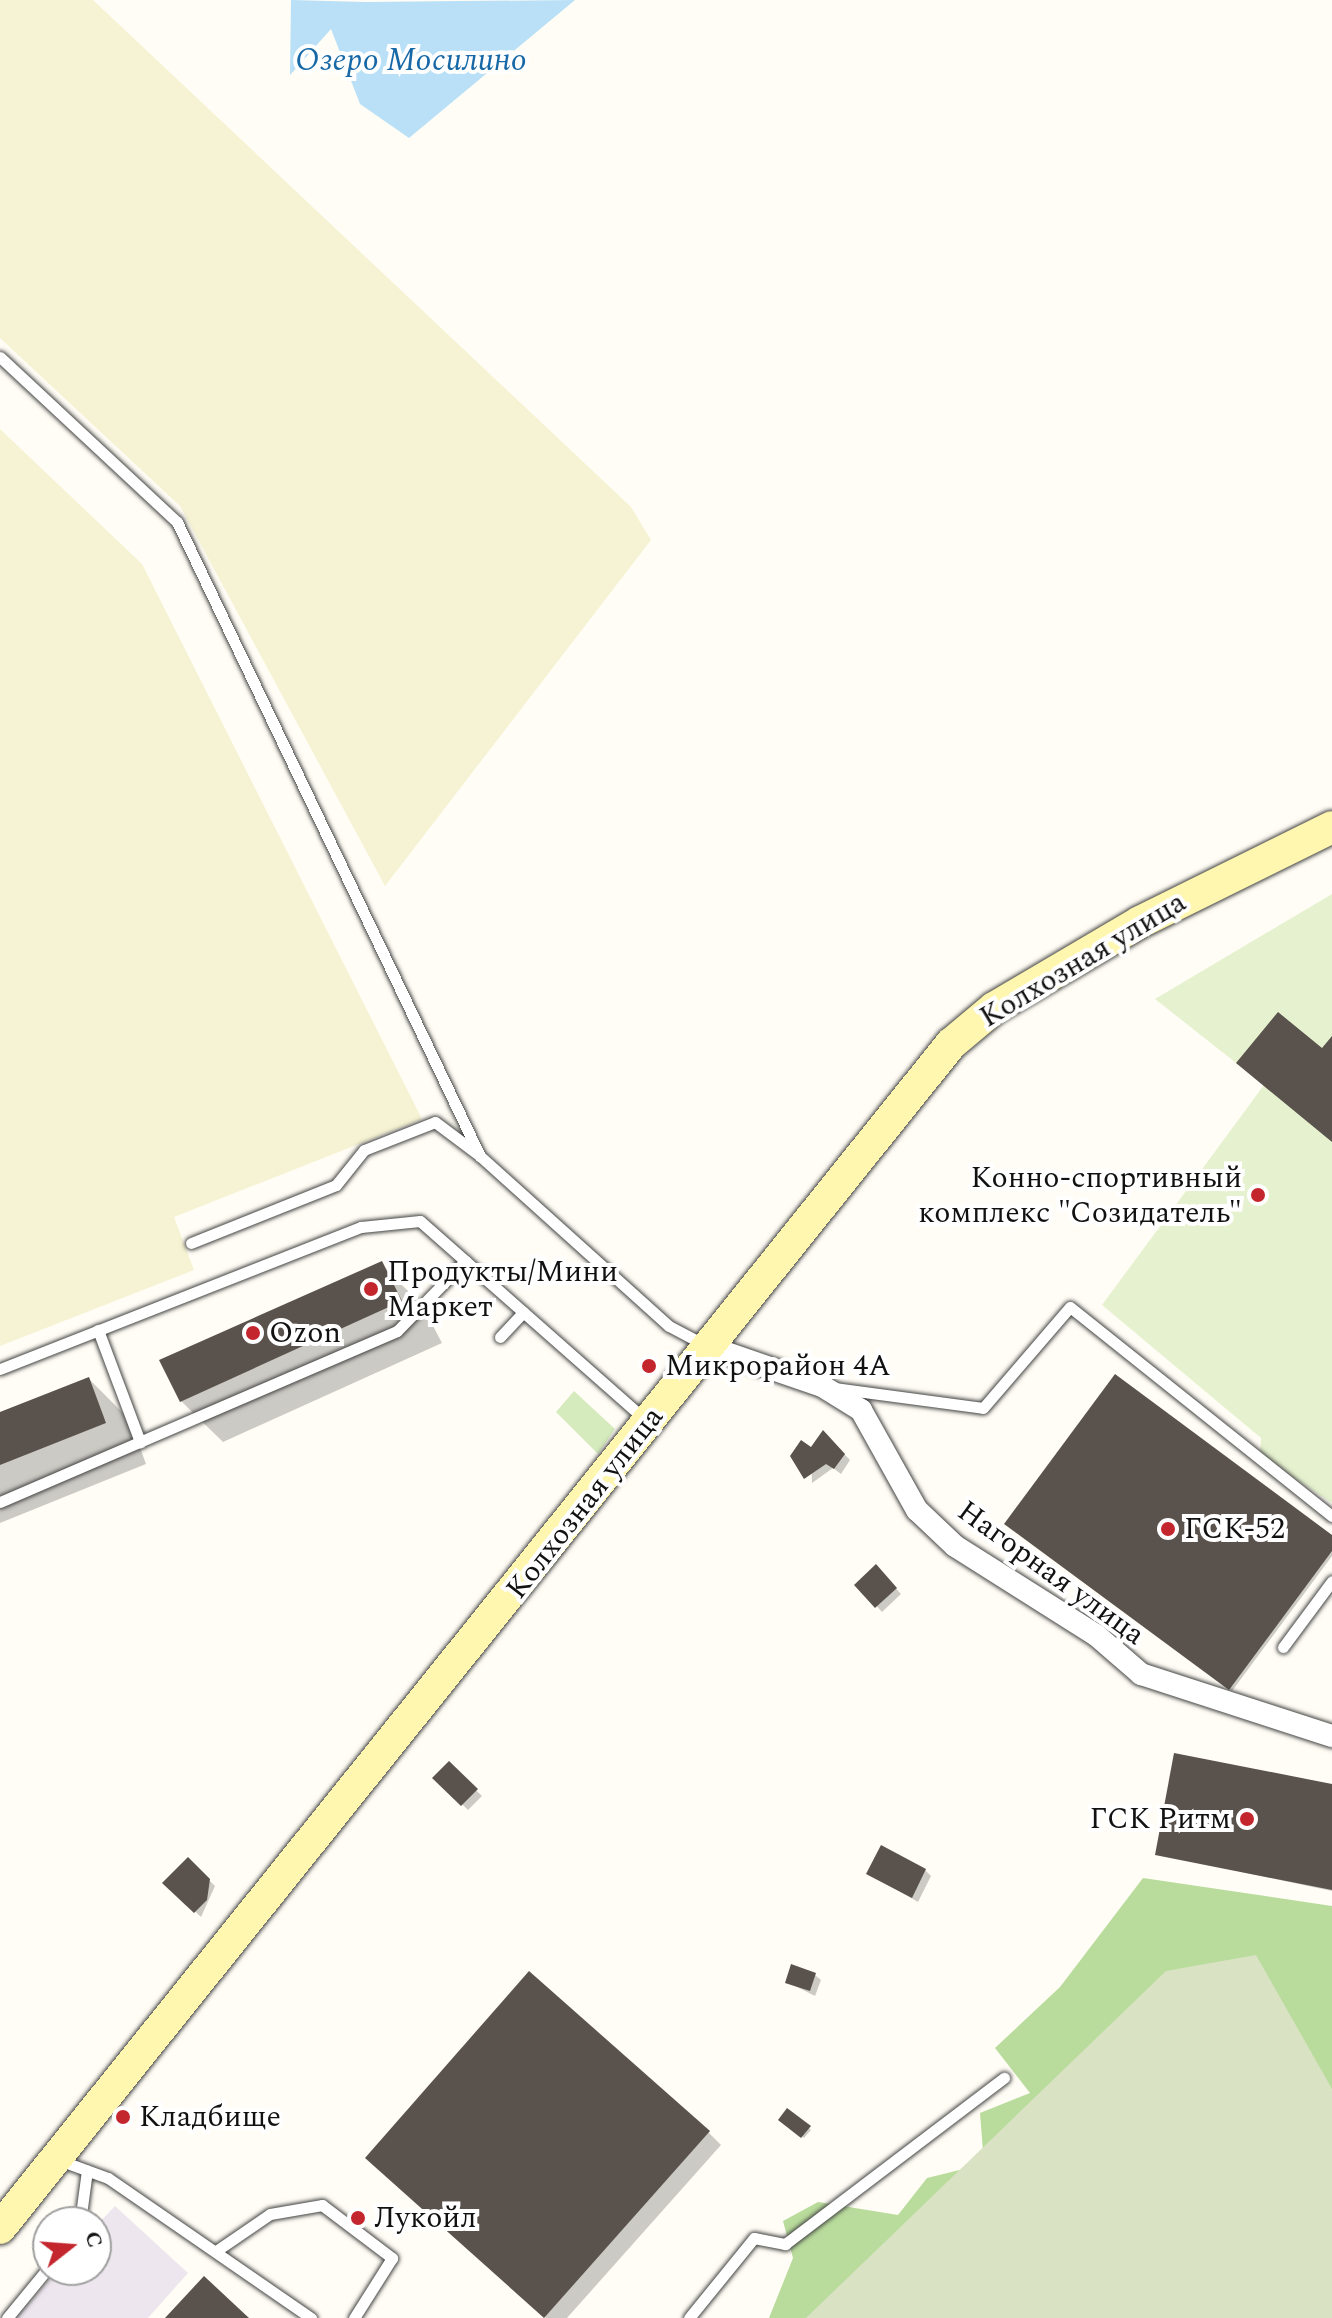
<!DOCTYPE html>
<html>
<head>
<meta charset="utf-8">
<style>
	body { margin:0 }
	#map { position:relative; width:1332px; height:2318px; overflow:hidden; background:#fffdf5; font-family:Spectral,serif }
	div>[style] { position:absolute }
	.industrial>* { inset:0; background:#eee6ef }
	.farmland>* { inset:0; background:#f6f3d4 }
	.green>* { inset:0; background:#d5ebbd }
	.forest>* { inset:0; background:#b9dc9c }
	.cemetery>* { inset:0; background:#d9e3c4 }
	.pitch>* { inset:0; background:#e6f2cf }
	.water>* { inset:0; background:#b9e0f7 }
	.shadow>* { inset:0; background:#0003 }
	.building>* { inset:0; background:#5a524d }
	.roads { filter:drop-shadow(0 0 2px #444) drop-shadow(0 0 2px #444) }
	.lane>* { height:11px; margin:-5.5px; padding:0 5.5px; transform-origin:5.5px; border-radius:5.5px; background:#fff }
	.street>* { height:22px; margin:-11px; padding:0 11px; transform-origin:11px; border-radius:11px; background:#fff }
	.secondary>* { height:32px; margin:-16px; padding:0 16px; transform-origin:16px; border-radius:16px; background:#fff6b0 }
	.dots>* { width:22px; height:22px; translate:-50% -50%; box-sizing:border-box; border:4px solid #fff; border-radius:50% }
	span { translate:-50% -50%; white-space:nowrap; text-align:center; line-height:1.15; -webkit-text-stroke:8px #fff; paint-order:stroke }
	.street-label { font-size:30px; color:#111 }
	.poi-label { font-size:30px; color:#111 }
	.right { translate:-100% -50%; text-align:right }
	.left { translate:0 -50%; text-align:left }
	.water-label { font-size:32px; color:#1768a6; font-style:italic }
	.north { position:absolute; left:32px; top:2206px; width:80px; height:80px; box-sizing:border-box; background:#fff; border:2px solid #a0a0a0; border-radius:50%; rotate:73deg; font-size:22px; font-weight:700; line-height:32px; text-align:center; color:#111 }
	.north::after { content:''; display:block; margin:auto; width:28px; height:36px; background:#c4262e; clip-path:polygon(50% 0,100% 100%,50% 72%,0 100%) }
</style>
</head>
<body>
<div id="map">
	<div class="industrial">
		<div style="clip-path:polygon(115px 2206px,188px 2273px,148px 2318px,16px 2318px,58px 2270px,96px 2270px,96px 2226px)"></div>
	</div>
	<div class="farmland">
		<div style="clip-path:polygon(0 0,93px 0,631px 507px,651px 540px,385px 886px,180px 506px,0 338px)"></div>
		<div style="clip-path:polygon(0 429px,142px 564px,422px 1119px,174px 1217px,194px 1270px,0 1346px)"></div>
	</div>
	<div class="green">
		<div style="clip-path:polygon(574px 1391px,615px 1429px,598px 1454px,556px 1412px)"></div>
	</div>
	<div class="forest">
		<div style="clip-path:polygon(1143px 1878px,1332px 1906px,1332px 2318px,769px 2318px,793px 2258px,783px 2221px,818px 2202px,898px 2215px,927px 2178px,984px 2164px,980px 2113px,1030px 2093px,995px 2048px,1060px 1987px)"></div>
	</div>
	<div class="cemetery">
		<div style="clip-path:polygon(1256px 1955px,1332px 2089px,1332px 2318px,806px 2318px,1166px 1971px)"></div>
	</div>
	<div class="pitch">
		<div style="clip-path:polygon(1332px 894px,1332px 1503px,1260px 1455px,1261px 1438px,1102px 1305px,1264px 1085px,1155px 999px)"></div>
	</div>
	<div class="water">
		<div style="clip-path:polygon(291px 0,365px 2px,575px 0,409px 138px,360px 104px,331px 29px,290px 75px)"></div>
	</div>
	<div class="shadow">
		<div style="clip-path:polygon(381px 1264px,422px 1305px,442px 1343px,223px 1442px,181px 1401px)"></div>
		<div style="clip-path:polygon(89px 1379px,130px 1420px,146px 1464px,0 1523px,0 1414px)"></div>
		<div style="clip-path:polygon(824px 1433px,850px 1460px,841px 1474px,833px 1468px,812px 1483px,811px 1450px)"></div>
		<div style="clip-path:polygon(1009px 1526px,1332px 1537px,1332px 1556px,1232px 1691px)"></div>
		<div style="clip-path:polygon(876px 1567px,901px 1594px,882px 1612px,857px 1585px)"></div>
		<div style="clip-path:polygon(449px 1764px,482px 1796px,468px 1810px,435px 1778px)"></div>
		<div style="clip-path:polygon(1332px 1786px,1332px 1891px,1157px 1854px)"></div>
		<div style="clip-path:polygon(188px 1860px,215px 1886px,201px 1917px,165px 1883px)"></div>
		<div style="clip-path:polygon(925px 1870px,931px 1876px,918px 1902px,869px 1874px)"></div>
		<div style="clip-path:polygon(815px 1975px,821px 1980px,815px 1996px,787px 1982px)"></div>
		<div style="clip-path:polygon(788px 2110px,811px 2130px,804px 2138px,781px 2119px)"></div>
		<div style="clip-path:polygon(708px 2132px,721px 2145px,567px 2318px,546px 2318px,380px 2170px)"></div>
	</div>
	<div class="building">
		<div style="clip-path:polygon(1278px 1012px,1322px 1048px,1332px 1036px,1332px 1142px,1236px 1063px)"></div>
		<div style="clip-path:polygon(382px 1261px,402px 1301px,180px 1402px,159px 1360px)"></div>
		<div style="clip-path:polygon(1115px 1374px,1332px 1535px,1332px 1551px,1229px 1690px,1004px 1524px)"></div>
		<div style="clip-path:polygon(89px 1377px,106px 1423px,0 1465px,0 1412px)"></div>
		<div style="clip-path:polygon(823px 1430px,845px 1454px,834px 1469px,826px 1464px,804px 1479px,790px 1456px,801px 1440px,811px 1447px)"></div>
		<div style="clip-path:polygon(876px 1564px,897px 1588px,875px 1608px,854px 1585px)"></div>
		<div style="clip-path:polygon(1174px 1753px,1332px 1784px,1332px 1890px,1155px 1855px)"></div>
		<div style="clip-path:polygon(449px 1761px,478px 1789px,461px 1806px,432px 1778px)"></div>
		<div style="clip-path:polygon(881px 1845px,926px 1869px,912px 1898px,866px 1874px)"></div>
		<div style="clip-path:polygon(188px 1857px,210px 1879px,207px 1900px,194px 1913px,162px 1883px)"></div>
		<div style="clip-path:polygon(791px 1964px,816px 1973px,810px 1991px,785px 1983px)"></div>
		<div style="clip-path:polygon(529px 1971px,710px 2131px,544px 2318px,365px 2158px)"></div>
		<div style="clip-path:polygon(787px 2108px,811px 2126px,801px 2138px,778px 2120px)"></div>
		<div style="clip-path:polygon(204px 2276px,249px 2318px,165px 2318px)"></div>
	</div>
	<div class="roads">
		<div class="lane">
			<div style="left:0;top:357px;width:242px;rotate:43deg"></div>
			<div style="left:177px;top:522px;width:703px;rotate:64.46deg"></div>
			<div style="left:480px;top:1156px;width:254px;rotate:42deg"></div>
			<div style="left:669px;top:1326px;width:41px;rotate:27.8deg"></div>
			<div style="left:191px;top:1243px;width:156px;rotate:-21.8deg"></div>
			<div style="left:336px;top:1185px;width:45px;rotate:-51.3deg"></div>
			<div style="left:364px;top:1150px;width:76px;rotate:-21.5deg"></div>
			<div style="left:435px;top:1122px;width:55px;rotate:36.9deg"></div>
			<div style="left:98px;top:1330px;width:120px;rotate:69.4deg"></div>
			<div style="left:500px;top:1337px;width:34px;rotate:-47deg"></div>
			<div style="left:0;top:1369px;width:388px;rotate:-21.5deg"></div>
			<div style="left:361px;top:1227px;width:59px;rotate:-5.8deg"></div>
			<div style="left:420px;top:1221px;width:301px;rotate:41.4deg"></div>
			<div style="left:834px;top:1388px;width:150px;rotate:7.6deg"></div>
			<div style="left:983px;top:1408px;width:133px;rotate:-49.3deg"></div>
			<div style="left:1070px;top:1307px;width:335px;rotate:38.6deg"></div>
			<div style="left:0;top:1502px;width:432px;rotate:-23.3deg"></div>
			<div style="left:397px;top:1331px;width:98px;rotate:-45.8deg"></div>
			<div style="left:1283px;top:1647px;width:82px;rotate:-53.4deg"></div>
			<div style="left:59px;top:2160px;width:52px;rotate:20.2deg"></div>
			<div style="left:108px;top:2178px;width:247px;rotate:34.6deg"></div>
			<div style="left:80px;top:2222px;width:52px;rotate:-82.3deg"></div>
			<div style="left:216px;top:2251px;width:65px;rotate:-34.4deg"></div>
			<div style="left:270px;top:2214px;width:53px;rotate:-9.8deg"></div>
			<div style="left:322px;top:2205px;width:88px;rotate:37.1deg"></div>
			<div style="left:392px;top:2258px;width:71px;rotate:122.3deg"></div>
			<div style="left:7px;top:2318px;width:65px;rotate:-50.6deg"></div>
			<div style="left:689px;top:2318px;width:103px;rotate:-50.9deg"></div>
			<div style="left:754px;top:2238px;width:32px;rotate:11deg"></div>
			<div style="left:785px;top:2244px;width:275px;rotate:-37.2deg"></div>
		</div>
		<div class="street">
			<div style="left:706px;top:1346px;width:123px;rotate:19deg"></div>
			<div style="left:822px;top:1386px;width:46px;rotate:31.6deg"></div>
			<div style="left:861px;top:1410px;width:115px;rotate:60.8deg"></div>
			<div style="left:917px;top:1510px;width:52px;rotate:43.5deg"></div>
			<div style="left:955px;top:1546px;width:167px;rotate:32.3deg"></div>
			<div style="left:1096px;top:1635px;width:60px;rotate:40.9deg"></div>
			<div style="left:1141px;top:1674px;width:201px;rotate:18deg"></div>
		</div>
		<div class="secondary">
			<div style="left:0;top:2228px;width:1519px;rotate:-51.23deg"></div>
			<div style="left:951px;top:1044px;width:56px;rotate:-39.9deg"></div>
			<div style="left:994px;top:1008px;width:169px;rotate:-30.5deg"></div>
			<div style="left:1140px;top:922px;width:214px;rotate:-26.3deg"></div>
		</div>
	</div>
	<div class="dots">
		<div style="left:1258px;top:1195px;background:#c4262e"></div>
		<div style="left:371px;top:1289px;background:#c4262e"></div>
		<div style="left:253px;top:1333px;background:#c4262e"></div>
		<div style="left:649px;top:1366px;background:#c4262e"></div>
		<div style="left:1168px;top:1529px;background:#c4262e"></div>
		<div style="left:1247px;top:1819px;background:#c4262e"></div>
		<div style="left:123px;top:2117px;background:#c4262e"></div>
		<div style="left:358px;top:2218px;background:#c4262e"></div>
	</div>
	<div class="street-label">
		<span style="left:1083px;top:960px;rotate:-31deg">Колхозная улица</span>
		<span style="left:585px;top:1503px;rotate:-52deg">Колхозная улица</span>
		<span style="left:1051px;top:1573px;rotate:36deg">Нагорная улица</span>
	</div>
	<div class="poi-label">
		<span class="right" style="left:1242px;top:1195px">Конно-спортивный<br>комплекс "Созидатель"</span>
		<span class="left" style="left:387px;top:1289px">Продукты/Мини<br>Маркет</span>
		<span class="left" style="left:269px;top:1333px">Ozon</span>
		<span class="left" style="left:665px;top:1366px">Микрорайон 4А</span>
		<span class="left" style="left:1184px;top:1529px">ГСК-52</span>
		<span class="right" style="left:1231px;top:1819px">ГСК Ритм</span>
		<span class="left" style="left:139px;top:2117px">Кладбище</span>
		<span class="left" style="left:374px;top:2218px">Лукойл</span>
	</div>
	<div class="water-label">
		<span style="left:411px;top:61px">Озеро Мосилино</span>
	</div>
	<div class="north">С</div>
</div>
</body>
</html>
